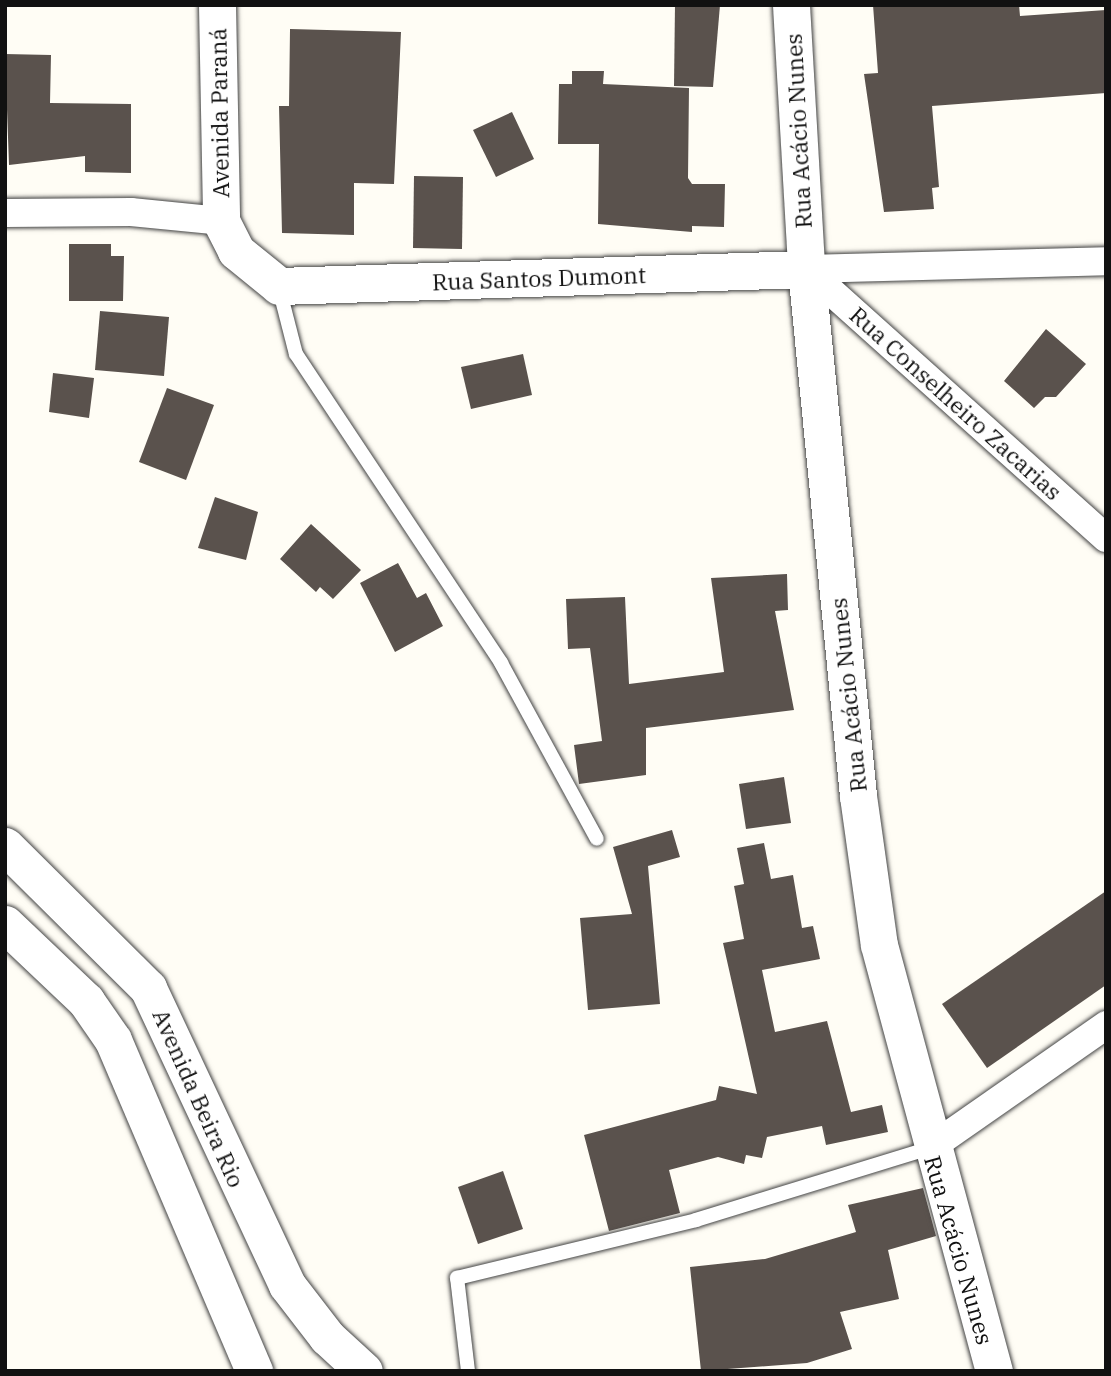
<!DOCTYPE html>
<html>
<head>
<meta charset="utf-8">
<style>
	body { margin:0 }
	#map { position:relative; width:1111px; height:1376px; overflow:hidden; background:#fffdf5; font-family:"IBM Plex Serif",serif }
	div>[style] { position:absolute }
	.building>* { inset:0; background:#5a524d }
	.roads { filter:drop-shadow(0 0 2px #444) drop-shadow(0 0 2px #444) }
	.service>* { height:14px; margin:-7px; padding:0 7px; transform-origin:7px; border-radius:7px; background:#fff }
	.minor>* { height:28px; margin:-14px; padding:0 14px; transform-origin:14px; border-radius:14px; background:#fff }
	.tertiary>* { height:37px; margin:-18.5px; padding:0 18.5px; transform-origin:18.5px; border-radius:18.5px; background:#fff }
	span { translate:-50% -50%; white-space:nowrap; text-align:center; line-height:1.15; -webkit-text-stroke:7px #fff; paint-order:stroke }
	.street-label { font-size:23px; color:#111 }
	.frame { position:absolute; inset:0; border:7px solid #111; pointer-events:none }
</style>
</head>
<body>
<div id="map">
	<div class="building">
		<div style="clip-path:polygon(675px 5px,720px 5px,713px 87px,674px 86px)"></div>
		<div style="clip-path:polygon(873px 5px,1019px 5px,1020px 16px,1106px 10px,1106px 93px,932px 106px,939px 187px,932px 188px,934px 209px,884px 212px,864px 74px,878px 73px)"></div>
		<div style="clip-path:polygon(290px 29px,401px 32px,394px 184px,354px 183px,354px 235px,282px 233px,279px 106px,289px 106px)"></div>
		<div style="clip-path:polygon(5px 54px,51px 55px,50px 103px,131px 104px,131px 173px,85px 172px,85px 156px,9px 165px)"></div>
		<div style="clip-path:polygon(572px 71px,604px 71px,603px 84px,689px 88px,688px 178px,692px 184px,725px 184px,724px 227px,692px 226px,692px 232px,598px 224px,599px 144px,558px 144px,559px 84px,572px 84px)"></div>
		<div style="clip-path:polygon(512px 112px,534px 159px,496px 177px,473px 130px)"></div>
		<div style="clip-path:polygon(414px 176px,463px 177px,462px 249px,413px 248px)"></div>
		<div style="clip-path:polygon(69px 244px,111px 244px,111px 256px,124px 256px,123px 301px,69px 301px)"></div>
		<div style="clip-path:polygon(100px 311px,169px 317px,164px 376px,95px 370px)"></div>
		<div style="clip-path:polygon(1046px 329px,1086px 364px,1056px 397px,1045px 397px,1034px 408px,1004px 381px)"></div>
		<div style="clip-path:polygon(523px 354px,532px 395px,471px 409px,461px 367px)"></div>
		<div style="clip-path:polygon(53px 373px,94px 378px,89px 418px,49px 412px)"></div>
		<div style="clip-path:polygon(167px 388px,214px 405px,186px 480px,139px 462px)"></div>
		<div style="clip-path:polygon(215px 497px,258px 512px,246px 560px,198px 548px)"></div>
		<div style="clip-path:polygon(311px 524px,361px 570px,333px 599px,320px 587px,316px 592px,280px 559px)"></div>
		<div style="clip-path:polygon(398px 563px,417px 598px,426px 593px,443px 626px,395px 652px,360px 583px)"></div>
		<div style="clip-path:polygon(787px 574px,788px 610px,775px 611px,794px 710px,646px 728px,646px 775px,579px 784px,574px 745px,602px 741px,590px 648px,568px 649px,566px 599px,625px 597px,629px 684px,724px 672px,711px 578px)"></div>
		<div style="clip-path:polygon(784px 777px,791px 823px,746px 829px,739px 784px)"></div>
		<div style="clip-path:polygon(672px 830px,680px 857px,648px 866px,660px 1004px,588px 1010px,580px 918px,632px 914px,613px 847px)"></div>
		<div style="clip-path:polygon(764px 843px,771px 879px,793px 875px,802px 928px,813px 926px,820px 959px,762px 970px,775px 1032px,827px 1021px,851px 1112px,882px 1105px,888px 1132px,826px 1145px,822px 1126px,767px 1137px,762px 1158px,746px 1155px,744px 1164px,718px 1157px,669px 1170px,680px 1213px,609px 1231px,584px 1135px,716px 1100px,719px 1086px,757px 1094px,723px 943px,744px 939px,734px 886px,744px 884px,737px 848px)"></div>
		<div style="clip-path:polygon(1106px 891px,1106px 985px,987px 1068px,942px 1004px)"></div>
		<div style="clip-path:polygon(503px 1171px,523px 1229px,478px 1244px,458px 1187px)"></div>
		<div style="clip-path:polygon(923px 1188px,936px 1236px,888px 1250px,899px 1299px,840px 1312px,852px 1349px,807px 1363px,701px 1371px,690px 1267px,765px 1259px,856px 1232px,848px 1205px)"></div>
	</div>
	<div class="roads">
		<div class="service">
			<div style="left:279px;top:288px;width:68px;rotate:75.6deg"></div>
			<div style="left:296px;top:354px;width:371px;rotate:56.4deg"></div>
			<div style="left:501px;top:663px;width:200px;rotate:61.4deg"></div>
			<div style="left:468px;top:1371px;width:94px;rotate:-96.7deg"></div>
			<div style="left:457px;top:1278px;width:246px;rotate:-13.6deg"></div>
			<div style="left:696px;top:1220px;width:245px;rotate:-17.1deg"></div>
		</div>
		<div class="minor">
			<div style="left:5px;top:213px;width:126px;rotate:-0.5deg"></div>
			<div style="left:131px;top:212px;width:90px;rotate:5.7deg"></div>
			<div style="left:806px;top:269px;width:403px;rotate:41.9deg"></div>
			<div style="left:806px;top:269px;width:300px;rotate:-1.5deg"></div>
			<div style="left:930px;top:1148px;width:215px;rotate:-34.9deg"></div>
		</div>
		<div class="tertiary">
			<div style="left:217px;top:5px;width:216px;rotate:88.9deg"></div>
			<div style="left:221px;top:221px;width:34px;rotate:63deg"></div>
			<div style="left:236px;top:251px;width:55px;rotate:39.1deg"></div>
			<div style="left:279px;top:286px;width:527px;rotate:-1.85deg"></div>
			<div style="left:791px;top:5px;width:264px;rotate:86.7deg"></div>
			<div style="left:806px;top:269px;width:530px;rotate:84.36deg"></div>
			<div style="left:858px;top:796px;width:150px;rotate:82deg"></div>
			<div style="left:879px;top:945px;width:441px;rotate:74.9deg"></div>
			<div style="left:5px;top:846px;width:202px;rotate:44.8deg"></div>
			<div style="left:148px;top:988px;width:328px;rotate:64.9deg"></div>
			<div style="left:287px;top:1285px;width:66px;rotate:52.4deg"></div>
			<div style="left:327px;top:1337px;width:50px;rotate:42.6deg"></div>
			<div style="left:5px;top:924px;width:112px;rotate:43.5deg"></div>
			<div style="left:86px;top:1001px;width:47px;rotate:55.3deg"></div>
			<div style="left:113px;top:1040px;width:360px;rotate:66.9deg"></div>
		</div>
	</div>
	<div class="street-label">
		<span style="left:219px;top:113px;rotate:-91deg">Avenida Paraná</span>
		<span style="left:798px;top:131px;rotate:-93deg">Rua Acácio Nunes</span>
		<span style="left:539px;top:278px;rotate:-2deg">Rua Santos Dumont</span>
		<span style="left:956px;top:403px;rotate:42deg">Rua Conselheiro Zacarias</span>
		<span style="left:848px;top:695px;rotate:-96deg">Rua Acácio Nunes</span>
		<span style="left:199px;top:1098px;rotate:66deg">Avenida Beira Rio</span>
		<span style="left:959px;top:1250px;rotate:74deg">Rua Acácio Nunes</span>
	</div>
	<div class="frame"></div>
</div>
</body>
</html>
